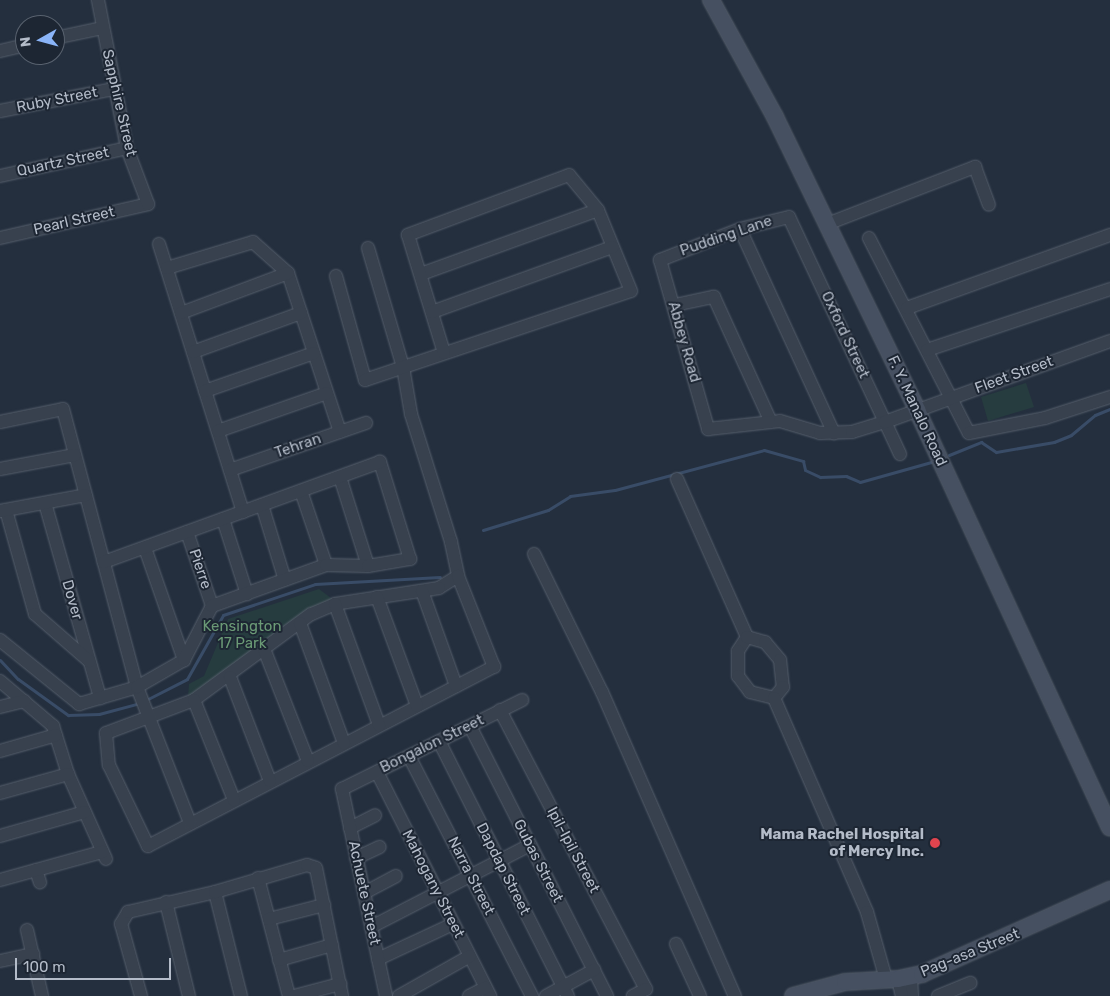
<!DOCTYPE html>
<html>
<head>
<meta charset="utf-8">
<style>
	body { margin:0 }
	#map { position:relative; width:1110px; height:996px; overflow:hidden; background:#242f3e; font-family:Rubik,sans-serif }
	div>[style] { position:absolute }
	.green>* { inset:0; background:#263c3f }
	.stream>* { height:3px; margin:-1.5px; padding:0 1.5px; transform-origin:1.5px; border-radius:1.5px; background:#394c67 }
	.roads { filter:drop-shadow(0 0 1px #565f6c) drop-shadow(0 0 1px #565f6c) }
	.street>* { height:12px; margin:-6px; padding:0 6px; transform-origin:6px; border-radius:6px; background:#38414e }
	.secondary>* { height:16px; margin:-8px; padding:0 8px; transform-origin:8px; border-radius:8px; background:#465061 }
	.dots>* { width:14px; height:14px; translate:-50% -50%; box-sizing:border-box; border:2px solid #1d2633; border-radius:50% }
	span { translate:-50% -50%; white-space:nowrap; text-align:center; line-height:1.15; -webkit-text-stroke:4px #1d2633; paint-order:stroke }
	.street-label { font-size:15px; color:#b4bcc9 }
	.park-label { font-size:15px; color:#6b9a76 }
	.poi-label { font-size:15px; color:#b4bcc9; font-weight:700 }
	.right { translate:-100% -50%; text-align:right }
	.north { position:absolute; left:15px; top:15px; width:50px; height:50px; box-sizing:border-box; background:#1d2633; border:1px solid #59626f; border-radius:50%; rotate:263deg; font-size:14px; font-weight:700; line-height:20px; text-align:center; color:#b4bcc9 }
	.north::after { content:''; display:block; margin:auto; width:18px; height:22px; background:#8ab4f8; clip-path:polygon(50% 0,100% 100%,50% 72%,0 100%) }
	.scale { position:absolute; left:15px; top:958px; width:156px; height:22px; box-sizing:border-box; border:2px solid #b4bcc9; border-top:0; padding-left:6px; font-size:15px; line-height:18px; white-space:nowrap; color:#b4bcc9; -webkit-text-stroke:4px #1d2633; paint-order:stroke }
</style>
</head>
<body>
<div id="map">
	<div class="green">
		<div style="clip-path:polygon(1026px 383px,1034px 407px,988px 421px,981px 397px)"></div>
		<div style="clip-path:polygon(319px 589px,335px 601px,188px 697px,189px 684px,204px 676px,228px 619px)"></div>
	</div>
	<div class="stream">
		<div style="left:949px;top:455px;width:35px;rotate:-22deg"></div>
		<div style="left:981px;top:442px;width:18px;rotate:34deg"></div>
		<div style="left:996px;top:452px;width:59px;rotate:-9.8deg"></div>
		<div style="left:1054px;top:442px;width:18px;rotate:-22deg"></div>
		<div style="left:1071px;top:435px;width:31px;rotate:-40deg"></div>
		<div style="left:1095px;top:415px;width:16px;rotate:-22deg"></div>
		<div style="left:483px;top:530px;width:68px;rotate:-17.1deg"></div>
		<div style="left:548px;top:510px;width:26px;rotate:-32deg"></div>
		<div style="left:570px;top:496px;width:45px;rotate:-7.6deg"></div>
		<div style="left:615px;top:490px;width:154px;rotate:-15deg"></div>
		<div style="left:764px;top:450px;width:41px;rotate:15.8deg"></div>
		<div style="left:803px;top:461px;width:9px;rotate:77deg"></div>
		<div style="left:805px;top:470px;width:17px;rotate:25deg"></div>
		<div style="left:820px;top:477px;width:26px;rotate:-2deg"></div>
		<div style="left:846px;top:476px;width:15px;rotate:23deg"></div>
		<div style="left:860px;top:482px;width:74px;rotate:-15.7deg"></div>
		<div style="left:0;top:660px;width:26px;rotate:47deg"></div>
		<div style="left:18px;top:679px;width:62px;rotate:35.8deg"></div>
		<div style="left:68px;top:715px;width:31px;rotate:-2deg"></div>
		<div style="left:99px;top:714px;width:42px;rotate:-15deg"></div>
		<div style="left:146px;top:700px;width:46px;rotate:-27.1deg"></div>
		<div style="left:187px;top:679px;width:73px;rotate:-60.6deg"></div>
		<div style="left:223px;top:615px;width:97px;rotate:-18.6deg"></div>
		<div style="left:315px;top:584px;width:125px;rotate:-3.2deg"></div>
	</div>
	<div class="roads">
		<div class="street">
			<div style="left:55px;top:38px;width:49px;rotate:-11.8deg"></div>
			<div style="left:0;top:51px;width:26px;rotate:-13deg"></div>
			<div style="left:0;top:111px;width:115px;rotate:-11deg"></div>
			<div style="left:0;top:176px;width:130px;rotate:-12.4deg"></div>
			<div style="left:827px;top:224px;width:159px;rotate:-21.1deg"></div>
			<div style="left:975px;top:167px;width:40px;rotate:69.8deg"></div>
			<div style="left:740px;top:229px;width:225px;rotate:65.3deg"></div>
			<div style="left:0;top:238px;width:152px;rotate:-12.9deg"></div>
			<div style="left:148px;top:204px;width:60px;rotate:-110.6deg"></div>
			<div style="left:127px;top:148px;width:151px;rotate:-101.1deg"></div>
			<div style="left:869px;top:238px;width:219px;rotate:62.9deg"></div>
			<div style="left:969px;top:433px;width:77px;rotate:-11.2deg"></div>
			<div style="left:1045px;top:418px;width:68px;rotate:-17.9deg"></div>
			<div style="left:159px;top:244px;width:281px;rotate:72.6deg"></div>
			<div style="left:368px;top:248px;width:124px;rotate:73.6deg"></div>
			<div style="left:403px;top:367px;width:48px;rotate:80.3deg"></div>
			<div style="left:411px;top:414px;width:134px;rotate:72.6deg"></div>
			<div style="left:451px;top:542px;width:35px;rotate:78deg"></div>
			<div style="left:458px;top:576px;width:22px;rotate:148deg"></div>
			<div style="left:439px;top:588px;width:105px;rotate:171.3deg"></div>
			<div style="left:335px;top:604px;width:26px;rotate:157deg"></div>
			<div style="left:311px;top:614px;width:145px;rotate:143.7deg"></div>
			<div style="left:194px;top:700px;width:94px;rotate:159.4deg"></div>
			<div style="left:106px;top:733px;width:32px;rotate:85deg"></div>
			<div style="left:109px;top:765px;width:90px;rotate:64.3deg"></div>
			<div style="left:148px;top:846px;width:390px;rotate:-27.4deg"></div>
			<div style="left:494px;top:667px;width:98px;rotate:-111.6deg"></div>
			<div style="left:167px;top:268px;width:90px;rotate:-16.8deg"></div>
			<div style="left:253px;top:242px;width:47px;rotate:41.5deg"></div>
			<div style="left:288px;top:273px;width:167px;rotate:71.9deg"></div>
			<div style="left:421px;top:274px;width:188px;rotate:-19.9deg"></div>
			<div style="left:336px;top:276px;width:108px;rotate:74.4deg"></div>
			<div style="left:365px;top:380px;width:280px;rotate:-18.5deg"></div>
			<div style="left:631px;top:291px;width:87px;rotate:-112.2deg"></div>
			<div style="left:598px;top:210px;width:45px;rotate:-129.6deg"></div>
			<div style="left:569px;top:175px;width:172px;rotate:159.6deg"></div>
			<div style="left:408px;top:235px;width:123px;rotate:73deg"></div>
			<div style="left:675px;top:305px;width:40px;rotate:-12deg"></div>
			<div style="left:714px;top:297px;width:137px;rotate:65.5deg"></div>
			<div style="left:907px;top:308px;width:216px;rotate:-19.8deg"></div>
			<div style="left:432px;top:312px;width:192px;rotate:-19.8deg"></div>
			<div style="left:181px;top:313px;width:114px;rotate:-20.5deg"></div>
			<div style="left:927px;top:350px;width:193px;rotate:-18.4deg"></div>
			<div style="left:193px;top:352px;width:115px;rotate:-19.9deg"></div>
			<div style="left:205px;top:391px;width:115px;rotate:-19.2deg"></div>
			<div style="left:0;top:422px;width:64px;rotate:-11.7deg"></div>
			<div style="left:63px;top:409px;width:288px;rotate:75.1deg"></div>
			<div style="left:137px;top:687px;width:146px;rotate:68.7deg"></div>
			<div style="left:218px;top:431px;width:115px;rotate:-19.2deg"></div>
			<div style="left:900px;top:454px;width:35px;rotate:-115deg"></div>
			<div style="left:885px;top:422px;width:226px;rotate:-115.1deg"></div>
			<div style="left:789px;top:217px;width:50px;rotate:166.2deg"></div>
			<div style="left:740px;top:229px;width:86px;rotate:158.8deg"></div>
			<div style="left:660px;top:260px;width:176px;rotate:74.1deg"></div>
			<div style="left:708px;top:429px;width:72px;rotate:-6.3deg"></div>
			<div style="left:780px;top:421px;width:42px;rotate:16.7deg"></div>
			<div style="left:820px;top:433px;width:32px;rotate:-2deg"></div>
			<div style="left:852px;top:432px;width:34px;rotate:-17deg"></div>
			<div style="left:885px;top:422px;width:239px;rotate:-19.8deg"></div>
			<div style="left:0;top:469px;width:76px;rotate:-10.6deg"></div>
			<div style="left:230px;top:470px;width:144px;rotate:-19.1deg"></div>
			<div style="left:340px;top:477px;width:93px;rotate:72.5deg"></div>
			<div style="left:677px;top:479px;width:173px;rotate:66.1deg"></div>
			<div style="left:301px;top:491px;width:78px;rotate:71.3deg"></div>
			<div style="left:45px;top:503px;width:203px;rotate:74.2deg"></div>
			<div style="left:262px;top:505px;width:78px;rotate:73deg"></div>
			<div style="left:6px;top:510px;width:108px;rotate:74.4deg"></div>
			<div style="left:35px;top:614px;width:72px;rotate:41deg"></div>
			<div style="left:0;top:511px;width:87px;rotate:-10.5deg"></div>
			<div style="left:223px;top:519px;width:79px;rotate:72.3deg"></div>
			<div style="left:187px;top:532px;width:78px;rotate:71.3deg"></div>
			<div style="left:145px;top:548px;width:119px;rotate:70.8deg"></div>
			<div style="left:534px;top:554px;width:154px;rotate:63.8deg"></div>
			<div style="left:602px;top:692px;width:332px;rotate:66.4deg"></div>
			<div style="left:422px;top:591px;width:101px;rotate:70.3deg"></div>
			<div style="left:377px;top:597px;width:116px;rotate:69.8deg"></div>
			<div style="left:335px;top:604px;width:129px;rotate:70deg"></div>
			<div style="left:300px;top:623px;width:128px;rotate:69.9deg"></div>
			<div style="left:747px;top:637px;width:17px;rotate:123deg"></div>
			<div style="left:738px;top:651px;width:25px;rotate:90deg"></div>
			<div style="left:738px;top:676px;width:20px;rotate:53deg"></div>
			<div style="left:750px;top:692px;width:25px;rotate:14deg"></div>
			<div style="left:747px;top:637px;width:19px;rotate:16deg"></div>
			<div style="left:765px;top:642px;width:23px;rotate:50deg"></div>
			<div style="left:780px;top:660px;width:27px;rotate:84deg"></div>
			<div style="left:783px;top:687px;width:14px;rotate:129deg"></div>
			<div style="left:0;top:640px;width:102px;rotate:39deg"></div>
			<div style="left:79px;top:704px;width:60px;rotate:-16.3deg"></div>
			<div style="left:137px;top:687px;width:54px;rotate:-29.9deg"></div>
			<div style="left:184px;top:660px;width:61px;rotate:-62.6deg"></div>
			<div style="left:212px;top:606px;width:121px;rotate:-19.8deg"></div>
			<div style="left:326px;top:565px;width:42px;rotate:1.4deg"></div>
			<div style="left:368px;top:566px;width:43px;rotate:-9.5deg"></div>
			<div style="left:410px;top:559px;width:102px;rotate:-107.2deg"></div>
			<div style="left:380px;top:462px;width:294px;rotate:160.1deg"></div>
			<div style="left:264px;top:649px;width:120px;rotate:68.6deg"></div>
			<div style="left:230px;top:677px;width:111px;rotate:69deg"></div>
			<div style="left:0;top:681px;width:70px;rotate:40.3deg"></div>
			<div style="left:53px;top:726px;width:50px;rotate:72.6deg"></div>
			<div style="left:68px;top:774px;width:93px;rotate:65.9deg"></div>
			<div style="left:774px;top:698px;width:233px;rotate:66.5deg"></div>
			<div style="left:867px;top:912px;width:70px;rotate:74.2deg"></div>
			<div style="left:194px;top:700px;width:108px;rotate:68.2deg"></div>
			<div style="left:0;top:707px;width:25px;rotate:-14deg"></div>
			<div style="left:500px;top:710px;width:315px;rotate:62.4deg"></div>
			<div style="left:646px;top:989px;width:15px;rotate:152deg"></div>
			<div style="left:470px;top:726px;width:303px;rotate:63.1deg"></div>
			<div style="left:439px;top:741px;width:286px;rotate:63.2deg"></div>
			<div style="left:0;top:751px;width:58px;rotate:-15.9deg"></div>
			<div style="left:409px;top:756px;width:270px;rotate:62.9deg"></div>
			<div style="left:377px;top:772px;width:251px;rotate:63.2deg"></div>
			<div style="left:0;top:793px;width:71px;rotate:-15.6deg"></div>
			<div style="left:350px;top:828px;width:28px;rotate:-27deg"></div>
			<div style="left:0;top:836px;width:88px;rotate:-15.8deg"></div>
			<div style="left:356px;top:858px;width:26px;rotate:-25deg"></div>
			<div style="left:36px;top:870px;width:13px;rotate:72deg"></div>
			<div style="left:258px;top:878px;width:122px;rotate:75.3deg"></div>
			<div style="left:0;top:880px;width:106px;rotate:-15.4deg"></div>
			<div style="left:215px;top:892px;width:107px;rotate:76deg"></div>
			<div style="left:364px;top:893px;width:36px;rotate:-28deg"></div>
			<div style="left:166px;top:902px;width:97px;rotate:76.3deg"></div>
			<div style="left:269px;top:919px;width:57px;rotate:-14.3deg"></div>
			<div style="left:371px;top:927px;width:179px;rotate:-27.3deg"></div>
			<div style="left:27px;top:930px;width:68px;rotate:77.2deg"></div>
			<div style="left:676px;top:944px;width:57px;rotate:65.2deg"></div>
			<div style="left:378px;top:959px;width:83px;rotate:-25deg"></div>
			<div style="left:279px;top:960px;width:55px;rotate:-15.8deg"></div>
			<div style="left:0;top:961px;width:34px;rotate:-12deg"></div>
			<div style="left:911px;top:977px;width:19px;rotate:87deg"></div>
			<div style="left:898px;top:979px;width:17px;rotate:77deg"></div>
			<div style="left:141px;top:996px;width:75px;rotate:-105.5deg"></div>
			<div style="left:121px;top:924px;width:14px;rotate:-60deg"></div>
			<div style="left:128px;top:912px;width:89px;rotate:-12.9deg"></div>
			<div style="left:215px;top:892px;width:96px;rotate:-16.4deg"></div>
			<div style="left:307px;top:865px;width:9px;rotate:18deg"></div>
			<div style="left:316px;top:868px;width:131px;rotate:78.5deg"></div>
			<div style="left:294px;top:996px;width:48px;rotate:-14.6deg"></div>
			<div style="left:386px;top:996px;width:212px;rotate:-102deg"></div>
			<div style="left:342px;top:789px;width:201px;rotate:-26.3deg"></div>
			<div style="left:399px;top:996px;width:81px;rotate:-29.4deg"></div>
			<div style="left:469px;top:996px;width:18px;rotate:-27deg"></div>
			<div style="left:546px;top:996px;width:55px;rotate:-28.4deg"></div>
			<div style="left:938px;top:996px;width:35px;rotate:-22deg"></div>
		</div>
		<div class="secondary">
			<div style="left:711px;top:0;width:133px;rotate:61.3deg"></div>
			<div style="left:775px;top:117px;width:326px;rotate:64.1deg"></div>
			<div style="left:917px;top:410px;width:460px;rotate:65.2deg"></div>
			<div style="left:793px;top:996px;width:54px;rotate:-15.1deg"></div>
			<div style="left:845px;top:982px;width:53px;rotate:-3.2deg"></div>
			<div style="left:898px;top:979px;width:25px;rotate:-12deg"></div>
			<div style="left:922px;top:974px;width:206px;rotate:-24.1deg"></div>
		</div>
	</div>
	<div class="dots">
		<div style="left:935px;top:843px;background:#e0444e"></div>
	</div>
	<div class="street-label">
		<span style="left:57px;top:100px;rotate:-11deg">Ruby Street</span>
		<span style="left:119px;top:103px;rotate:77deg">Sapphire Street</span>
		<span style="left:63px;top:162px;rotate:-12deg">Quartz Street</span>
		<span style="left:74px;top:221px;rotate:-13deg">Pearl Street</span>
		<span style="left:726px;top:236px;rotate:-19deg">Pudding Lane</span>
		<span style="left:845px;top:335px;rotate:65deg">Oxford Street</span>
		<span style="left:684px;top:342px;rotate:74deg">Abbey Road</span>
		<span style="left:1014px;top:375px;rotate:-20deg">Fleet Street</span>
		<span style="left:917px;top:411px;rotate:65deg">F. Y. Manalo Road</span>
		<span style="left:298px;top:446px;rotate:-19deg">Tehran</span>
		<span style="left:200px;top:569px;rotate:71deg">Pierre</span>
		<span style="left:72px;top:600px;rotate:74deg">Dover</span>
		<span style="left:432px;top:744px;rotate:-26deg">Bongalon Street</span>
		<span style="left:573px;top:850px;rotate:62deg">Ipil-Ipil Street</span>
		<span style="left:538px;top:861px;rotate:63deg">Gubas Street</span>
		<span style="left:503px;top:869px;rotate:63deg">Dapdap Street</span>
		<span style="left:471px;top:876px;rotate:63deg">Narra Street</span>
		<span style="left:433px;top:884px;rotate:63deg">Mahogany Street</span>
		<span style="left:364px;top:893px;rotate:78deg">Achuete Street</span>
		<span style="left:970px;top:953px;rotate:-22deg">Pag-asa Street</span>
	</div>
	<div class="park-label">
		<span style="left:242px;top:635px">Kensington<br>17 Park</span>
	</div>
	<div class="poi-label">
		<span class="right" style="left:924px;top:843px">Mama Rachel Hospital<br>of Mercy Inc.</span>
	</div>
	<div class="north">N</div>
	<div class="scale">100 m</div>
</div>
</body>
</html>
